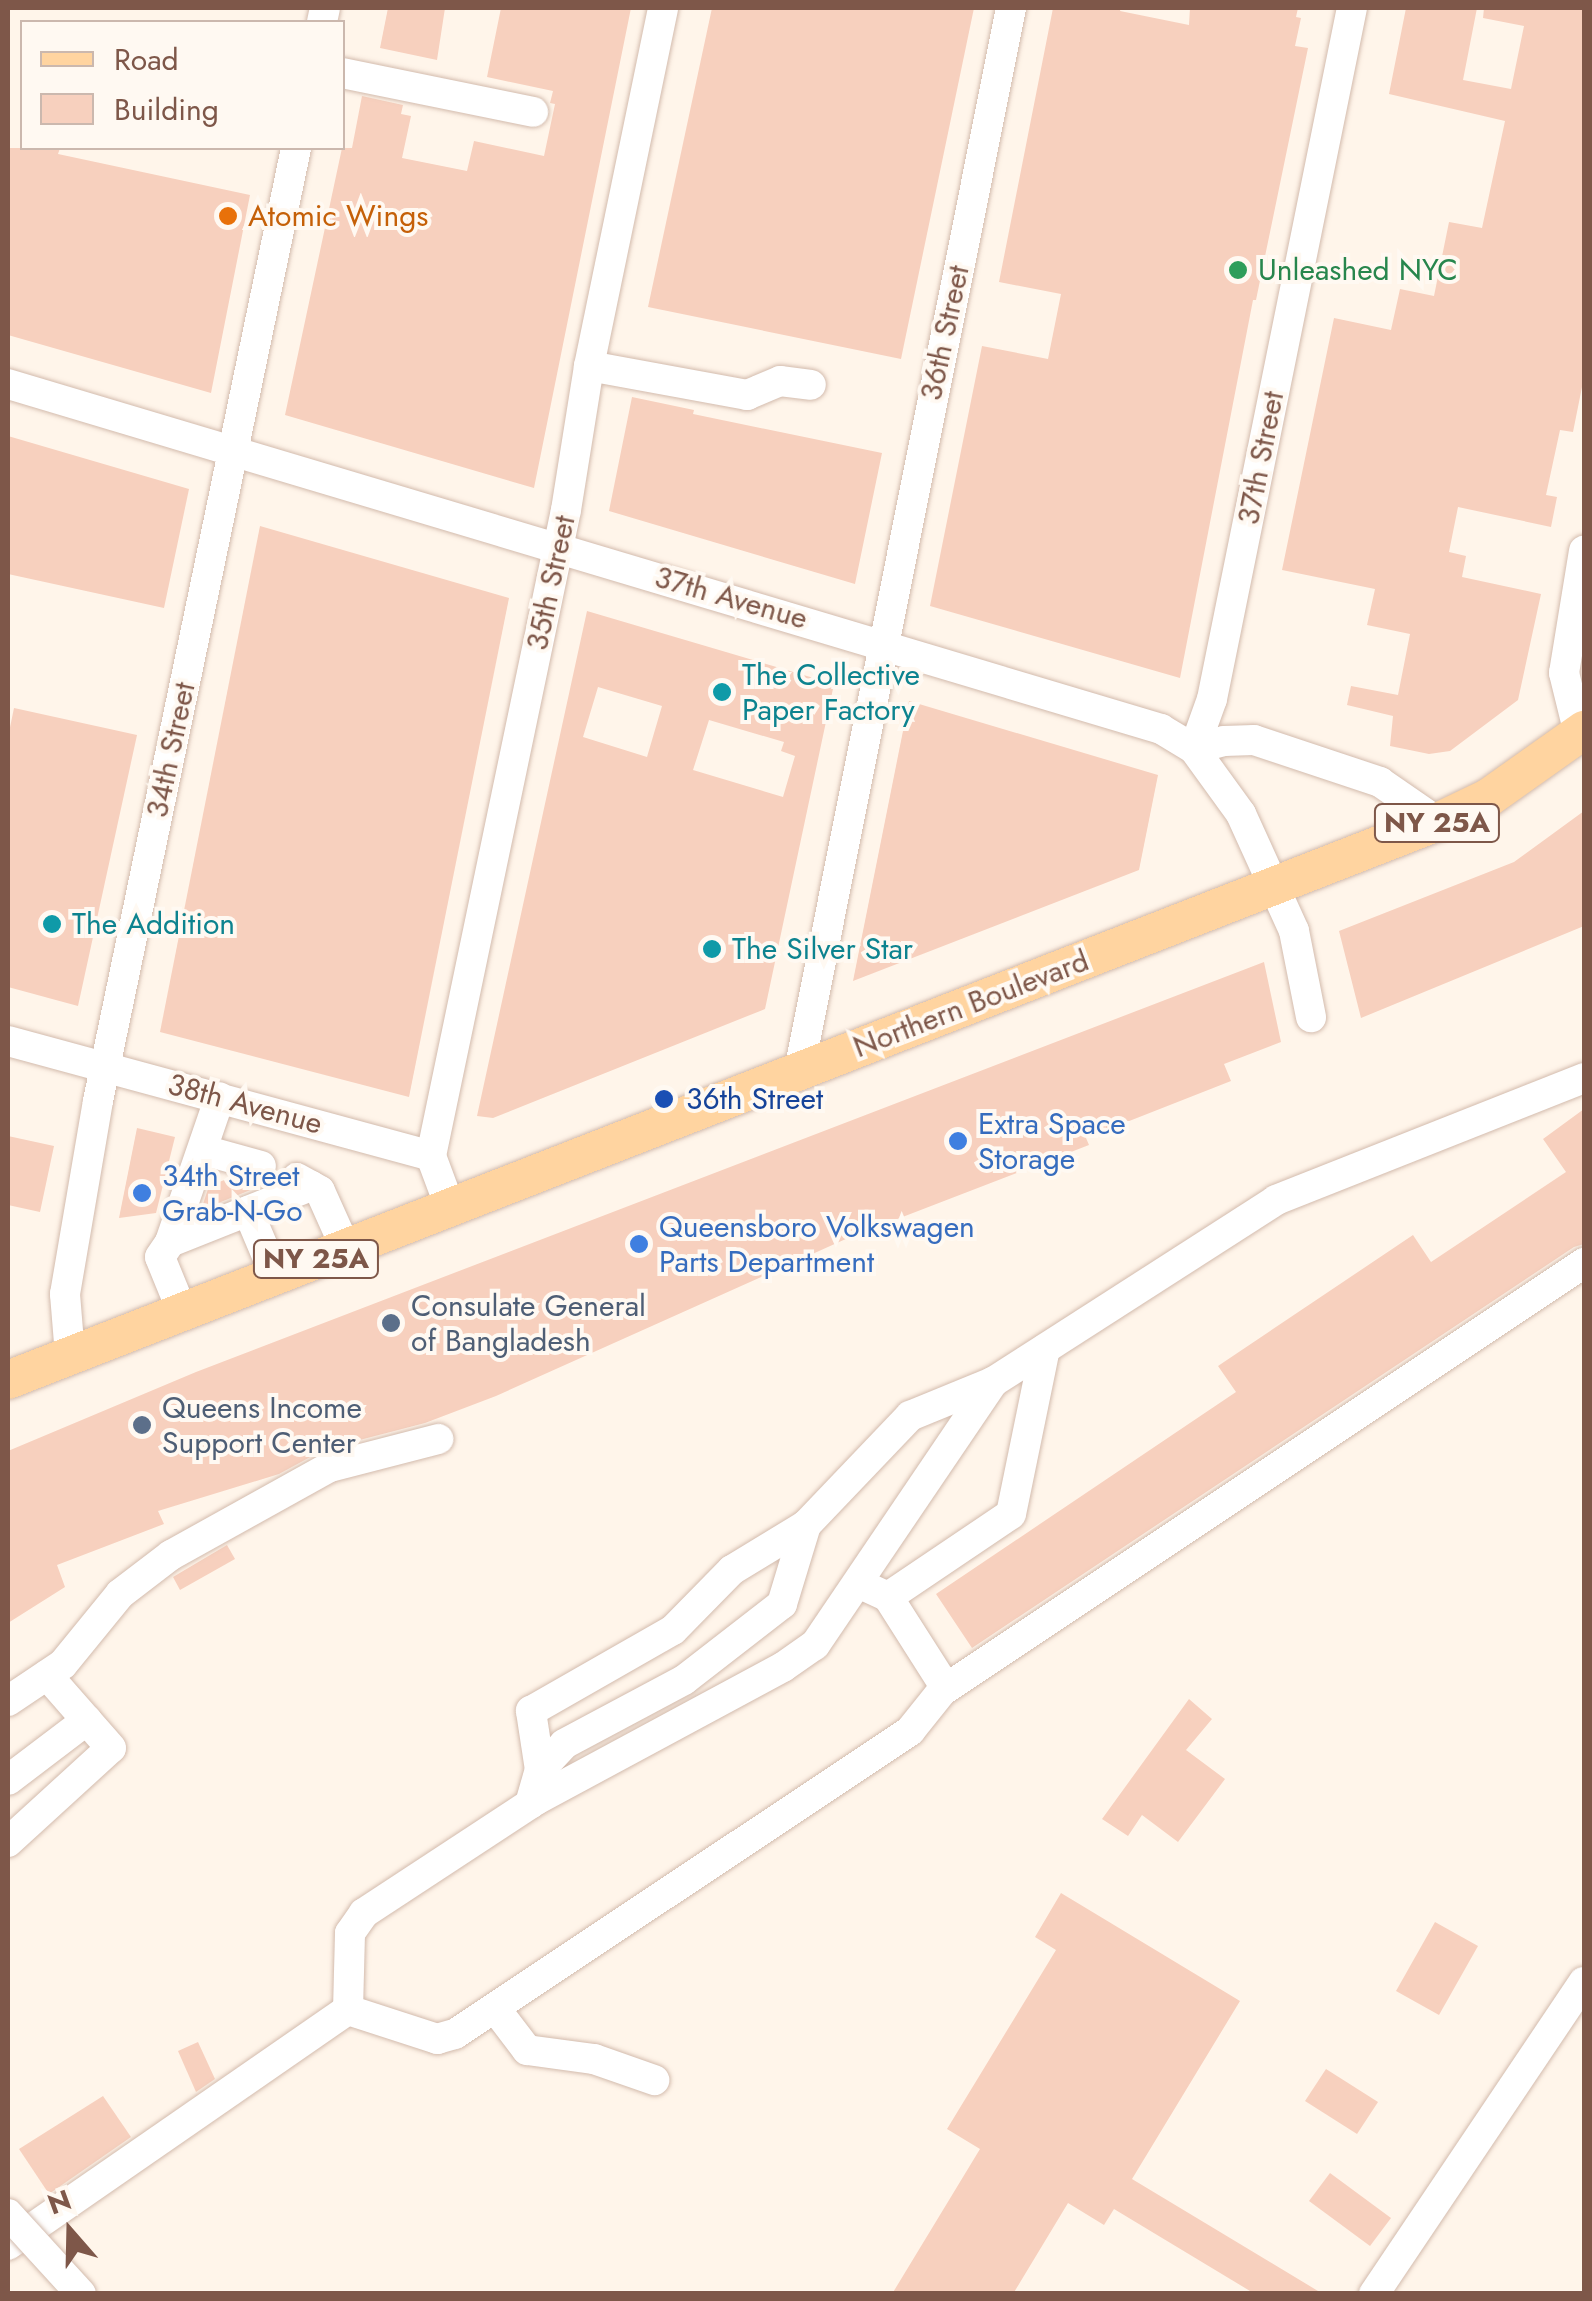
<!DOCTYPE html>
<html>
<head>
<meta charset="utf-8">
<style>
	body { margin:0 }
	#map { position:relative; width:1592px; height:2301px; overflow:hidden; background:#fff5ea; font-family:Jost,sans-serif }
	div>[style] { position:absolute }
	.building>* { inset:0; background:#f7d0be }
	.roads { filter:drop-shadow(0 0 2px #d3bbad) drop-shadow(0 0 2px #d3bbad) }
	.minor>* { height:30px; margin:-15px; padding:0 15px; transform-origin:15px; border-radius:15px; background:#fff }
	.major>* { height:38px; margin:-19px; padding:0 19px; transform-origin:19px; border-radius:19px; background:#ffd4a0 }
	.bridges { filter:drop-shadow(0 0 2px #d3bbad) drop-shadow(0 0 2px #d3bbad) }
	.minor-bridge>* { height:30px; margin:-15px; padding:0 15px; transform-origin:15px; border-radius:15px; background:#fff }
	.dots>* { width:28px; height:28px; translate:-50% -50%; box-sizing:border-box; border:5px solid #fff9f2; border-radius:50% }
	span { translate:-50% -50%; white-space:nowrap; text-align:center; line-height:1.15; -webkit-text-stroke:8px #fff9f2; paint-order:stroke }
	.shield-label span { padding:2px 8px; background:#fff9f2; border:2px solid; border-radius:8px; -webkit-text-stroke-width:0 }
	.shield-label { font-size:28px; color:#7e5749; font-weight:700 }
	.food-label { font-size:30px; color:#c56008 }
	.left { translate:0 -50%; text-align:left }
	.leisure-label { font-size:30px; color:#27864d }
	.street-label { font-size:30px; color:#7e5749 }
	.culture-label { font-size:30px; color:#0d838f }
	.transit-label { font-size:30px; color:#164399 }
	.shop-label { font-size:30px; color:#366cbe }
	.service-label { font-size:30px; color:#4e5e75 }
	.frame { position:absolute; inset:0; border:10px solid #7e5749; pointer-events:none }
	.legend { position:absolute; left:20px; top:20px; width:325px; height:130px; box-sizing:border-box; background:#fff9f2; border:2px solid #cbb8ae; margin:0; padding:12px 18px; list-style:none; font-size:30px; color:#7e5749 }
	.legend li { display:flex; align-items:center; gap:20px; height:50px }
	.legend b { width:50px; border:2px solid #cbb8ae }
	.north { position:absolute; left:20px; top:2181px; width:100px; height:100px; -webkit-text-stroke:8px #fff9f2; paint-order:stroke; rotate:340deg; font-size:28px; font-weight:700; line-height:40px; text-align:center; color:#7e5749 }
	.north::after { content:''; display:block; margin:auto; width:35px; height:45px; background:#7e5749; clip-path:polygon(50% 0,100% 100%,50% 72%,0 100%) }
</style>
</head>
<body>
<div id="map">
	<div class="building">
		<div style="clip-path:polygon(388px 8px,445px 8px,437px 60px,380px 48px)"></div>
		<div style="clip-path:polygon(501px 8px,631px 8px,534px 488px,285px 415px,342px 148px,352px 148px,362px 96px,403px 105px,401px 114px,411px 116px,402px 158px,467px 171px,474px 141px,544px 156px,555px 104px,550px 103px,553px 91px,487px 77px)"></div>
		<div style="clip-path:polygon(712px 8px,974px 8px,901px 359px,648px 307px)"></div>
		<div style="clip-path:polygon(1053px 8px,1121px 8px,1120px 11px,1189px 25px,1190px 8px,1298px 8px,1296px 17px,1301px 18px,1295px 46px,1308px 48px,1256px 300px,1253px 300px,1180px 678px,930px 606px,982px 346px,1048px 359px,1061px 294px,999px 282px)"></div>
		<div style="clip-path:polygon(1406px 8px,1477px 8px,1463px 80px,1511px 89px,1524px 26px,1483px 18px,1484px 8px,1584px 8px,1584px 377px,1573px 432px,1560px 430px,1546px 495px,1557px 497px,1551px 527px,1458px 507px,1449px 552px,1466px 556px,1462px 577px,1541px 594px,1518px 700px,1450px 751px,1429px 754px,1390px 746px,1393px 716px,1347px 705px,1351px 686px,1398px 695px,1410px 634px,1367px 625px,1375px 589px,1282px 570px,1334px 318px,1391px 330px,1400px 289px,1434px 296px,1449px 222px,1482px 228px,1505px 121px,1389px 94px)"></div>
		<div style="clip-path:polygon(8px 148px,60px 148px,58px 154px,250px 195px,211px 393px,8px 335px)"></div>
		<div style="clip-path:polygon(632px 397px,694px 410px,693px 414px,882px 453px,855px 584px,609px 511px)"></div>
		<div style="clip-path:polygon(8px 436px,189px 489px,164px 608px,8px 574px)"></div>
		<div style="clip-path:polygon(260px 526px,509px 598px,409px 1097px,160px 1032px)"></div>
		<div style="clip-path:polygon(evenodd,587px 611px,834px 684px,765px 1009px,493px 1118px,477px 1116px,587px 611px,598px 687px,662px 706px,647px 757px,583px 737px,598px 687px,587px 611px,709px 720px,784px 742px,781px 751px,795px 756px,783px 797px,693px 770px,709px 720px)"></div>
		<div style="clip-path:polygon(909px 701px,1158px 775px,1139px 870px,853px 981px)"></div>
		<div style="clip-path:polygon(14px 708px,137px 735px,78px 1006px,8px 987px,8px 737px)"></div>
		<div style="clip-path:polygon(1584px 811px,1584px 926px,1361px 1018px,1339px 931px,1514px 862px)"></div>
		<div style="clip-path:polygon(1264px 962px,1281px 1042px,1224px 1064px,1231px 1081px,1086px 1138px,1089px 1145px,848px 1238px,496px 1396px,425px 1423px,325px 1449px,279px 1474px,158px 1511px,164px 1524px,57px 1565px,65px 1587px,8px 1623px,8px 1451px,196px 1372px)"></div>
		<div style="clip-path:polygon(1584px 1109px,1584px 1244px,1574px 1247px,972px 1648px,936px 1594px,1236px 1392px,1218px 1366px,1413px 1235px,1431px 1262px,1566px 1172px,1543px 1139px)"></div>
		<div style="clip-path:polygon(137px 1128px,175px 1137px,156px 1213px,119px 1218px)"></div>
		<div style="clip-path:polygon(8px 1136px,54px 1146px,40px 1212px,8px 1205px)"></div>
		<div style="clip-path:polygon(232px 1177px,265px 1184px,201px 1210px,209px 1186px)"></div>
		<div style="clip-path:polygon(227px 1545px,235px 1559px,180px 1590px,173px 1577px)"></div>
		<div style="clip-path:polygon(1189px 1699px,1212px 1719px,1186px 1750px,1225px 1779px,1178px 1842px,1142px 1815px,1128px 1836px,1102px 1819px)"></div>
		<div style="clip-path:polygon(1061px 1893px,1240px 2001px,1132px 2179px,1323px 2294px,1255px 2294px,1114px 2209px,1104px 2225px,1068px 2203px,1013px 2294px,892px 2294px,980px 2149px,947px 2129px,1056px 1950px,1035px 1937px)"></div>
		<div style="clip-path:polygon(1435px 1922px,1478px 1946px,1439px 2015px,1396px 1991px)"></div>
		<div style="clip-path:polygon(198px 2042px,215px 2079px,196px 2092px,178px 2051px)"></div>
		<div style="clip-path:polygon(1326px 2069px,1378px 2102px,1357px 2134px,1305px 2101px)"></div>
		<div style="clip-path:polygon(103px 2096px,131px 2137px,49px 2194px,19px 2149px)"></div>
		<div style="clip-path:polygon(1330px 2173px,1391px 2218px,1370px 2246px,1309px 2201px)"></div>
	</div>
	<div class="roads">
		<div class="minor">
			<div style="left:322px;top:22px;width:14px;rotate:-78deg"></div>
			<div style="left:342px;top:73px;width:195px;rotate:11.5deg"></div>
			<div style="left:589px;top:366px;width:161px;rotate:10.4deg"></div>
			<div style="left:747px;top:395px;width:36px;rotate:-23deg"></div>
			<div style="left:780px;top:381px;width:31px;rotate:7deg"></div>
			<div style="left:8px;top:384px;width:1204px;rotate:16.66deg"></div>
			<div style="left:1161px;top:729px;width:39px;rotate:31deg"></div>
			<div style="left:1194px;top:749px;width:80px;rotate:54.1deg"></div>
			<div style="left:1241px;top:814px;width:128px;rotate:65.6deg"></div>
			<div style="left:1294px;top:931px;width:88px;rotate:78.8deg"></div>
			<div style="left:1579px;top:734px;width:63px;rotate:-103.8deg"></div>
			<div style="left:1564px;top:673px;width:124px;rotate:-80.7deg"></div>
			<div style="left:1194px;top:749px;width:53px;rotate:-70.2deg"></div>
			<div style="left:1212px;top:699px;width:705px;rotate:-78.55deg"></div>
			<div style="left:1194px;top:749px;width:31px;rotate:-15deg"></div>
			<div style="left:1224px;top:741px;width:30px;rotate:-2deg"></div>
			<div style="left:1254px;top:740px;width:133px;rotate:18.4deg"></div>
			<div style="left:1380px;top:782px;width:70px;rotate:34.6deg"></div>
			<div style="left:8px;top:1041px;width:438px;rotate:15.2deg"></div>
			<div style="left:431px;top:1156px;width:54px;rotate:69.6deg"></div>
			<div style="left:799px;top:1071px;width:1084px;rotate:-78.72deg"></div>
			<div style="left:203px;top:1150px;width:60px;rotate:15.4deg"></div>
			<div style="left:431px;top:1156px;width:660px;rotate:-78.2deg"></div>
			<div style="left:566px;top:510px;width:146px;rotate:-80.9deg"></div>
			<div style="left:589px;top:366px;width:366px;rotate:-78.3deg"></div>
			<div style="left:297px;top:1178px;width:26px;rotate:29deg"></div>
			<div style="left:320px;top:1191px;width:61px;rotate:65.9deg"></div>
			<div style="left:248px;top:1211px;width:69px;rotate:67.1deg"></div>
			<div style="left:170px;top:1242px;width:152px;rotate:-21.7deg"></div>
			<div style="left:182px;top:1311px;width:58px;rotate:-112.2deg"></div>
			<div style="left:160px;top:1257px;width:18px;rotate:-56deg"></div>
			<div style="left:170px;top:1242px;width:153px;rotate:-71deg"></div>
			<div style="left:70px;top:1355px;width:61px;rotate:-94.7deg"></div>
			<div style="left:65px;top:1294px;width:196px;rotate:-80.3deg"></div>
			<div style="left:98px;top:1101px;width:973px;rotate:-78.26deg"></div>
			<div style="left:871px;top:1589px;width:19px;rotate:25deg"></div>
			<div style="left:888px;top:1597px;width:108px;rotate:57.5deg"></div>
			<div style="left:888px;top:1597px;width:148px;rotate:-34deg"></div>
			<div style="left:1011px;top:1514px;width:168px;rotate:-78.4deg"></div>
			<div style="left:8px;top:1701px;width:66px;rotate:-33.9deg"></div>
			<div style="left:63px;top:1664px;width:90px;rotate:-50.8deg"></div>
			<div style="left:120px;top:1594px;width:64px;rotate:-37.4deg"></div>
			<div style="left:171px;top:1555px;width:182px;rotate:-29deg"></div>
			<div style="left:330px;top:1467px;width:112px;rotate:-14.5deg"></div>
			<div style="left:540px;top:1770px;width:35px;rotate:-47deg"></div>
			<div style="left:564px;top:1744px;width:136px;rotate:-28.1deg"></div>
			<div style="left:684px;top:1680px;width:124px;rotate:-37.8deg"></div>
			<div style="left:782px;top:1604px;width:83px;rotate:-73.1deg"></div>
			<div style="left:8px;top:1780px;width:99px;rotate:-37.2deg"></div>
			<div style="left:530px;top:1804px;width:35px;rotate:-74deg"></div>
			<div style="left:540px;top:1770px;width:60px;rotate:-98.7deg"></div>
			<div style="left:531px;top:1711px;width:163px;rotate:-29.7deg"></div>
			<div style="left:673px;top:1630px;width:84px;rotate:-45.5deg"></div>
			<div style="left:732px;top:1570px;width:87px;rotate:-31.3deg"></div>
			<div style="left:806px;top:1525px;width:151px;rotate:-46.3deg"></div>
			<div style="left:910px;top:1416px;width:90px;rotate:-22.3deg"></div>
			<div style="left:993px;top:1382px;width:336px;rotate:-32.7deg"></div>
			<div style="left:1276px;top:1200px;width:331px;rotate:-21.6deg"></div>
			<div style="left:8px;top:1842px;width:139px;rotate:-42.4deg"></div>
			<div style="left:111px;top:1748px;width:97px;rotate:-131.2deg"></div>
			<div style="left:495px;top:2008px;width:53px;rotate:52.7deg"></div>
			<div style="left:527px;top:2050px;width:68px;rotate:7.7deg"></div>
			<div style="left:594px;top:2059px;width:64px;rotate:19.3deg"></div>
			<div style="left:348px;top:2010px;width:94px;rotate:18deg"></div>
			<div style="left:437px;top:2039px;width:19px;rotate:-16deg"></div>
			<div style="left:455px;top:2034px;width:547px;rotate:-33.66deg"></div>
			<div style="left:910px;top:1731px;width:51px;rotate:-51.3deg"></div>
			<div style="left:942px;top:1691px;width:772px;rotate:-33.69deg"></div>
			<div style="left:348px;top:2010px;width:77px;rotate:-88.5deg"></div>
			<div style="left:350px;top:1933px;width:24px;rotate:-55deg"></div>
			<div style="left:364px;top:1913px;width:206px;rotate:-33.3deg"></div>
			<div style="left:536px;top:1800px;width:281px;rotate:-28.3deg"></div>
			<div style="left:783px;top:1667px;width:39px;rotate:-35deg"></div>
			<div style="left:815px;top:1645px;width:318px;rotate:-55.9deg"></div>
			<div style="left:8px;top:2245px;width:413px;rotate:-34.7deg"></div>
			<div style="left:1374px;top:2294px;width:376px;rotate:-56.1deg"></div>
		</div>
		<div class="major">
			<div style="left:8px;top:1380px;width:1535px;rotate:-21.32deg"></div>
			<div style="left:1438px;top:822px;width:55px;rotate:-25.6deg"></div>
			<div style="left:1488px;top:798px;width:118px;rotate:-35.3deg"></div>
		</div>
	</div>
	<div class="bridges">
		<div class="minor-bridge">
			<div style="left:8px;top:2214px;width:108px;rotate:47.6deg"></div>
		</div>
	</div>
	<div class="dots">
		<div style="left:228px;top:216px;background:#e8710a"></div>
		<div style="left:1238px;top:270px;background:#2e9e5b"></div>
		<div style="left:722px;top:692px;background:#0f9aa8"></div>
		<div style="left:52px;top:924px;background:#0f9aa8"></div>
		<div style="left:712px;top:949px;background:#0f9aa8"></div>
		<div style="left:664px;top:1099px;background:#1a4fb4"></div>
		<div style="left:958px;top:1141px;background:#3f7fe0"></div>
		<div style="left:142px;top:1193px;background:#3f7fe0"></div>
		<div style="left:639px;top:1244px;background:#3f7fe0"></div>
		<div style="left:391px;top:1323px;background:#5c6f8a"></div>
		<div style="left:142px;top:1425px;background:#5c6f8a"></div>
	</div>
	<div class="shield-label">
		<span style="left:1437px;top:823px">NY 25A</span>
		<span style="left:316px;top:1259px">NY 25A</span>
	</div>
	<div class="food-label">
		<span class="left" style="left:248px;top:216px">Atomic Wings</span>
	</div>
	<div class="leisure-label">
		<span class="left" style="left:1258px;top:270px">Unleashed NYC</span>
	</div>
	<div class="street-label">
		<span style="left:945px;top:333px;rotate:-78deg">36th Street</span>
		<span style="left:1261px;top:458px;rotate:-79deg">37th Street</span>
		<span style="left:551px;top:583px;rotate:-78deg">35th Street</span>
		<span style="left:731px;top:598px;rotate:16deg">37th Avenue</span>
		<span style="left:171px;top:750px;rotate:-78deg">34th Street</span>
		<span style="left:971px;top:1004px;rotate:-21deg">Northern Boulevard</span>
		<span style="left:245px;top:1104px;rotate:15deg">38th Avenue</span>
	</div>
	<div class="culture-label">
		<span class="left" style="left:742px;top:692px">The Collective<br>Paper Factory</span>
		<span class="left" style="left:72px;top:924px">The Addition</span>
		<span class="left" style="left:732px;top:949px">The Silver Star</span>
	</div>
	<div class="transit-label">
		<span class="left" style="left:686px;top:1099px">36th Street</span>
	</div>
	<div class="shop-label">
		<span class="left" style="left:978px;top:1141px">Extra Space<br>Storage</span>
		<span class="left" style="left:162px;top:1193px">34th Street<br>Grab-N-Go</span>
		<span class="left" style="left:659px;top:1244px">Queensboro Volkswagen<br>Parts Department</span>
	</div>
	<div class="service-label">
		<span class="left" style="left:411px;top:1323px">Consulate General<br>of Bangladesh</span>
		<span class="left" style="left:162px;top:1425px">Queens Income<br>Support Center</span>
	</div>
	<div class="frame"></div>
	<ul class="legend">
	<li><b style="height:12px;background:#ffd4a0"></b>Road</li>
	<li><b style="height:28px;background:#f7d0be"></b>Building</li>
	</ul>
	<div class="north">N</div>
</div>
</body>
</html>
